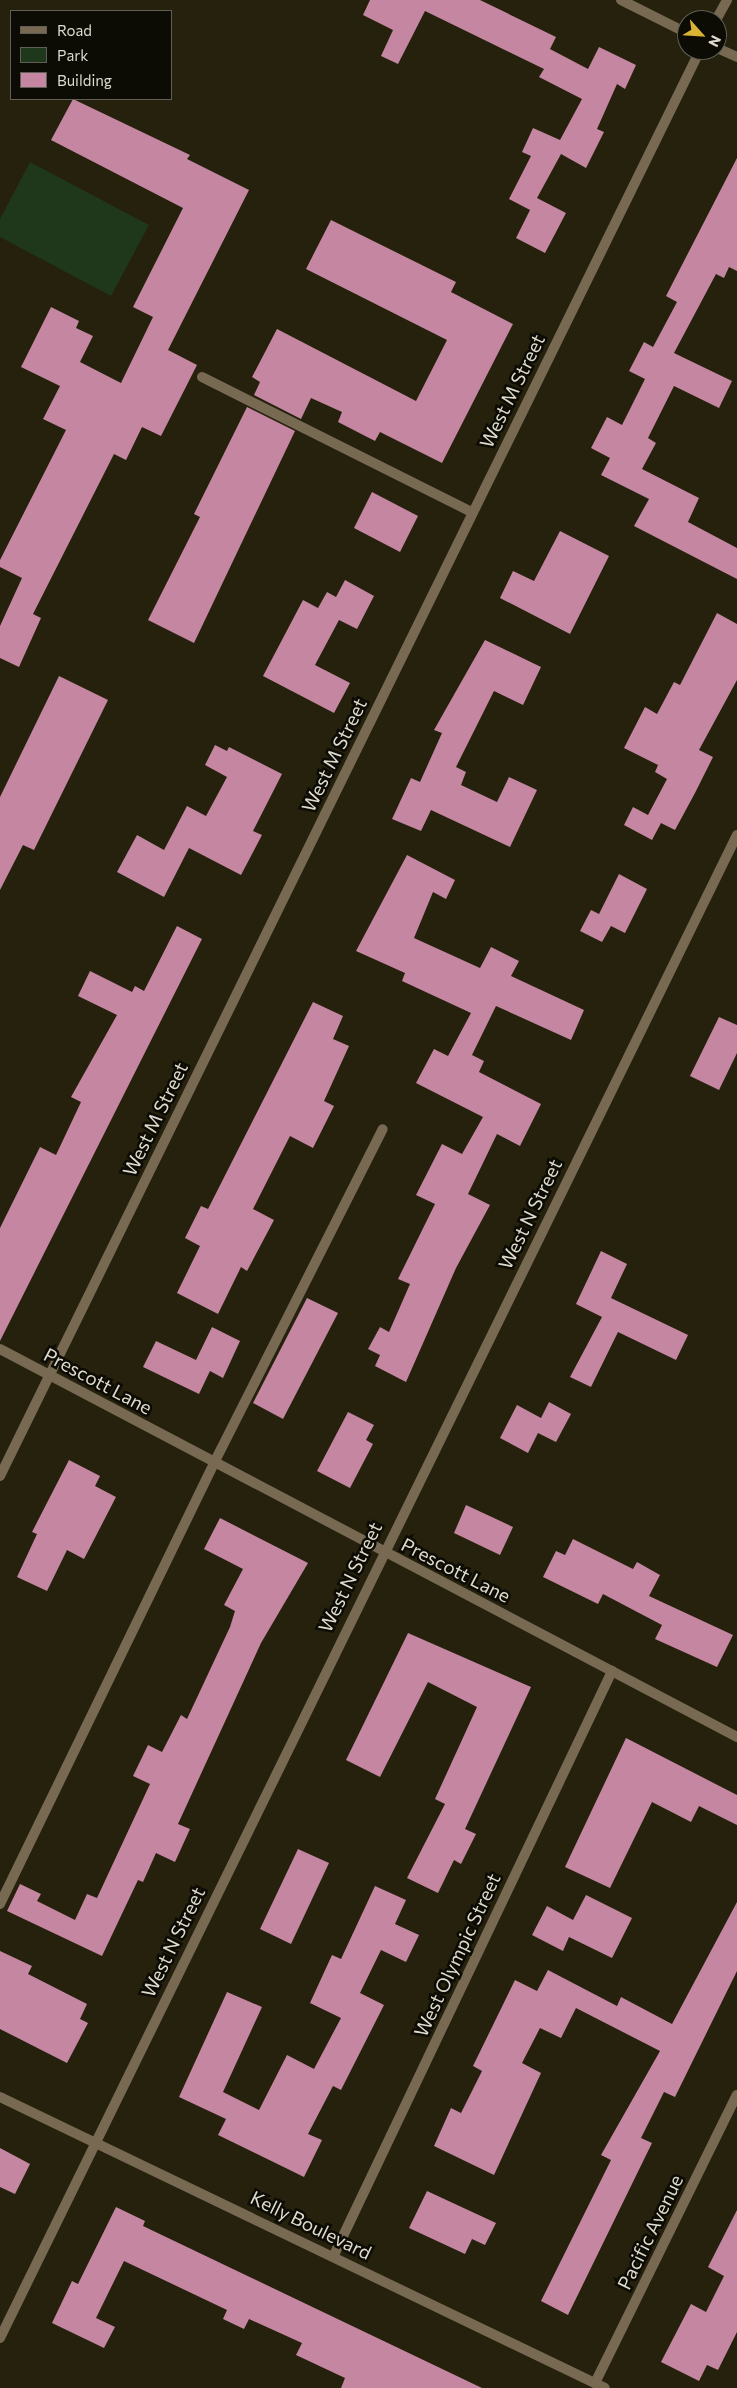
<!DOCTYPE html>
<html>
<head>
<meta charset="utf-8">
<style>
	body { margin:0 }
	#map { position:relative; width:737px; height:2388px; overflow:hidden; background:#25210d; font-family:Commissioner,sans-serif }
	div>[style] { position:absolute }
	.green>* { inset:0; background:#1f371b }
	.building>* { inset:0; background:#c586a1 }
	.lane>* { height:10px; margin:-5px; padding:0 5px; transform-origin:5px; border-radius:5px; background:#776952 }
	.street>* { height:10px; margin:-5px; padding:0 5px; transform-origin:5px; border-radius:5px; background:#776952 }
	span { translate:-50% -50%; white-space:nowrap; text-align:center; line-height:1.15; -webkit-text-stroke:5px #0c0b04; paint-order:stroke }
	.street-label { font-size:19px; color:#dedbce }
	.legend { position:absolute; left:10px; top:10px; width:162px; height:90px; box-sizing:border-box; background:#0c0b04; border:1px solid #605e55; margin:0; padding:6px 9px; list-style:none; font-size:15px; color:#dedbce }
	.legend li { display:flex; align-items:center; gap:10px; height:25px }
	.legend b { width:25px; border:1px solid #605e55 }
	.north { position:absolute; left:677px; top:10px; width:50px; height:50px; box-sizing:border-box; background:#0c0b04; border:1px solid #605e55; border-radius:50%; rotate:116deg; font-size:14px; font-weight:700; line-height:20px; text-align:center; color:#dedbce }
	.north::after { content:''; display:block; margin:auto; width:18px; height:22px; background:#dab333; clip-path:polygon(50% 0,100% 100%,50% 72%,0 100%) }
</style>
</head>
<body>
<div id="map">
	<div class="green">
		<div style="clip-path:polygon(30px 162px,149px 225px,111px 296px,0 237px,0 219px)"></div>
	</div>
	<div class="building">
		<div style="clip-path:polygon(370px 0,480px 0,556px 37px,550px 49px,588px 69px,599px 47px,636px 65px,625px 89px,617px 84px,597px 129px,604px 132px,586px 168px,561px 154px,537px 198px,566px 213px,545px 253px,516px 238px,530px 210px,509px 199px,531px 156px,522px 152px,533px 128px,560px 140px,582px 99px,539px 77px,544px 69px,425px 11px,398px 64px,381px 56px,393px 30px,363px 15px)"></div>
		<div style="clip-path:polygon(73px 99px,190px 155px,187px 159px,249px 190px,168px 350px,197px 365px,161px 436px,142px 427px,126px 460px,114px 454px,33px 614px,41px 618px,19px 667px,0 658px,0 626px,22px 578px,0 567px,0 560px,66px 430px,43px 419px,60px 386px,21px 367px,51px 307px,79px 321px,76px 328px,93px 336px,80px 362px,121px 383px,153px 317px,133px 307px,183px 208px,51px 140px)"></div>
		<div style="clip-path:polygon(737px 158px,737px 271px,729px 267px,724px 278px,716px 274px,674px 353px,732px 381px,719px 408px,674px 386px,648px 438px,656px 443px,642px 469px,699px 498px,688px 522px,737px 548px,737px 579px,634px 526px,649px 499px,601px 475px,610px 458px,591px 448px,607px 417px,622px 425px,645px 379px,629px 371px,644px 342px,653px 347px,677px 302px,666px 296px)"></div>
		<div style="clip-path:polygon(331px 220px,456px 282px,451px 292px,513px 324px,442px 463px,380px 432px,375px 441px,338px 422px,342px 412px,311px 398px,301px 419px,254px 395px,260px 382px,252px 377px,277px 329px,416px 401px,447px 340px,306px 269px)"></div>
		<div style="clip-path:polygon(247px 407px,295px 431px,194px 643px,148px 620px,200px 517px,194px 514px)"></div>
		<div style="clip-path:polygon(372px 492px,418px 516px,400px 552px,354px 528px)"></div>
		<div style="clip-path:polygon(560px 531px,609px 556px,570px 634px,500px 598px,513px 571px,534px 581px)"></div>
		<div style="clip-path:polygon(345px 580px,374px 596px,357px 629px,339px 620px,315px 665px,350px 683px,334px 713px,263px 676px,303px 600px,318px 608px,327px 592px,336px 597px)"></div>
		<div style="clip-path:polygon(717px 613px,737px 624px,737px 680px,699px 750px,713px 757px,695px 793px,675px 830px,661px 823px,652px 840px,624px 825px,633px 807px,648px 815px,667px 779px,655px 772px,658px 765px,624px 748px,645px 707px,657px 714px,674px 682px,680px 685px)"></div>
		<div style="clip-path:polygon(485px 640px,541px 667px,523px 705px,494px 691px,456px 767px,466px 772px,461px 785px,497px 802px,509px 777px,537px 790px,510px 847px,431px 810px,421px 831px,392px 819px,411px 778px,420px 782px,442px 733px,434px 730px)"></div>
		<div style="clip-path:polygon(59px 676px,108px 700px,34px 850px,23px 845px,0 890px,0 797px)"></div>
		<div style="clip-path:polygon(215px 745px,227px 751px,229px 747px,282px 774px,253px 831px,262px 835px,241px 875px,189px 848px,164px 897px,117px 872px,137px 835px,164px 850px,187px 806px,206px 816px,227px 777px,205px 765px)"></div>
		<div style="clip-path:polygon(407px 855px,455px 880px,446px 899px,433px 892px,414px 938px,480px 968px,491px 947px,519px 961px,511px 976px,584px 1010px,571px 1040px,496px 1006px,472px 1055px,484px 1061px,479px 1072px,541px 1104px,520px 1146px,497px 1134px,468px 1194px,490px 1205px,456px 1268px,406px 1382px,375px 1366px,380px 1355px,368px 1349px,380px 1327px,389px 1332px,410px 1284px,398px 1279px,435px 1204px,416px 1195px,442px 1144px,462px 1154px,483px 1117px,416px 1083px,434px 1049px,448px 1056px,471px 1013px,402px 981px,405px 973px,356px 951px)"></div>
		<div style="clip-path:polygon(619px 874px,647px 889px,625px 933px,611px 926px,602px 942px,580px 931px,591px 910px,599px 914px)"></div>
		<div style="clip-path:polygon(177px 926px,202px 939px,0 1341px,0 1228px,40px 1147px,56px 1155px,81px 1102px,71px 1097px,117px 1015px,78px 996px,90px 971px,132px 992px,135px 986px,144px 991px)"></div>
		<div style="clip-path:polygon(313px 1002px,343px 1016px,333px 1039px,349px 1046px,324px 1101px,334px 1106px,313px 1148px,290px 1136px,253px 1209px,274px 1220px,247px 1271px,241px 1267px,218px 1314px,177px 1293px,200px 1246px,185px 1238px,201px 1206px,208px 1209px)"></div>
		<div style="clip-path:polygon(719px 1017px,737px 1025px,737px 1053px,719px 1090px,690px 1076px)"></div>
		<div style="clip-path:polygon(601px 1251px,627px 1264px,611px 1298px,688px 1335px,676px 1360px,618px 1332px,591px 1387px,570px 1377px,602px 1317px,576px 1304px)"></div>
		<div style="clip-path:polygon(307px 1298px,338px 1313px,283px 1419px,253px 1403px)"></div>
		<div style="clip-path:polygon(212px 1327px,240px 1341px,223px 1378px,210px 1371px,199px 1394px,143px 1367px,156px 1341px,196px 1360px)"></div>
		<div style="clip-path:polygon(549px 1402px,571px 1414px,556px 1442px,538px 1433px,528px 1453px,500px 1438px,517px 1405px,541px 1418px)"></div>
		<div style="clip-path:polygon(348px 1412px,374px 1425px,366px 1440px,373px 1444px,350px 1488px,317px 1471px)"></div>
		<div style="clip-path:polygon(69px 1460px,100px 1476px,95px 1486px,116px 1497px,84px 1559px,67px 1550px,47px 1591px,17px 1577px,37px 1534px,32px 1532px)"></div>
		<div style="clip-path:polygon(466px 1505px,513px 1527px,500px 1555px,454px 1533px)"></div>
		<div style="clip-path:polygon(220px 1518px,308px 1563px,261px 1643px,178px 1824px,190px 1829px,175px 1862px,156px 1853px,143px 1882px,138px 1880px,102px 1956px,7px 1911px,20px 1884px,41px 1894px,37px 1901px,75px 1920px,87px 1894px,97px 1898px,150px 1784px,133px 1776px,148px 1745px,162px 1752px,181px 1715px,187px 1719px,230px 1627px,235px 1611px,224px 1605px,243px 1569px,204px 1549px)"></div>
		<div style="clip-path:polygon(573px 1539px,633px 1569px,637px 1562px,660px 1575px,649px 1596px,733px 1635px,717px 1667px,655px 1639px,662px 1625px,603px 1594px,598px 1604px,543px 1577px,556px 1551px,565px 1555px)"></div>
		<div style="clip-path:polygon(408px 1633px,531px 1687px,465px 1829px,476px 1834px,461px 1864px,454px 1860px,438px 1893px,407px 1878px,445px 1804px,435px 1799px,477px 1707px,428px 1682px,380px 1777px,346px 1760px)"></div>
		<div style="clip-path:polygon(626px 1738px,737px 1795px,737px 1825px,699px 1806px,691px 1822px,652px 1802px,610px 1888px,565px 1867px)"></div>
		<div style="clip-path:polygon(298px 1849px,329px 1863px,291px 1944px,260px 1929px)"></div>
		<div style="clip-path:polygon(375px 1886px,406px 1900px,395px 1924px,419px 1935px,406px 1962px,381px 1950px,360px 1993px,384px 2005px,341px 2090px,333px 2086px,308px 2134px,322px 2140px,304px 2177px,218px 2135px,226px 2119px,179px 2097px,227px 1992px,262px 2007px,223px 2092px,259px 2110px,287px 2055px,314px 2069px,341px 2018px,310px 2003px,332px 1955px,341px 1959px)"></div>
		<div style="clip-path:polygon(586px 1895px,632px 1918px,612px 1958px,569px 1937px,563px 1951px,532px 1935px,547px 1906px,573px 1920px)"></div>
		<div style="clip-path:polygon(737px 1902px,737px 1971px,675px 2097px,664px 2092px,641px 2138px,652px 2143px,568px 2315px,541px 2301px,611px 2160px,601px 2155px,660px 2051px,576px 2008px,561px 2038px,540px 2028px,522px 2063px,541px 2073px,494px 2175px,434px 2146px,451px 2108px,461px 2113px,482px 2071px,473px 2066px,515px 1980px,537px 1991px,548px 1970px,617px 2006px,621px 1997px,672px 2024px)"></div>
		<div style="clip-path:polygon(0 1951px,32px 1966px,28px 1974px,87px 2004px,80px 2019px,88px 2023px,67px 2063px,0 2029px)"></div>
		<div style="clip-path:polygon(0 2148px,30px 2164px,15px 2194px,0 2187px)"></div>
		<div style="clip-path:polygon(427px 2191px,496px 2223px,485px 2245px,472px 2239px,465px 2254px,409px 2228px)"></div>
		<div style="clip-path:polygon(116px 2207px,145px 2221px,143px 2226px,482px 2388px,341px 2388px,345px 2378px,296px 2355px,302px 2343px,249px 2319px,244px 2329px,223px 2319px,227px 2310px,124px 2261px,96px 2318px,115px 2327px,104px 2348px,52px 2323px,72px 2281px,78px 2284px)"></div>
		<div style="clip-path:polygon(737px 2210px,737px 2332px,718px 2370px,707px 2365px,699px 2381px,661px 2362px,691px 2304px,706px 2312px,724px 2276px,708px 2267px)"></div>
	</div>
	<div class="lane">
		<div style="left:202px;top:377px;width:302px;rotate:26.6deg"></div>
		<div style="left:0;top:1904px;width:490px;rotate:-64.1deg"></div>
		<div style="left:214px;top:1463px;width:374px;rotate:-63.2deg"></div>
	</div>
	<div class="street">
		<div style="left:621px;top:0;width:74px;rotate:26.6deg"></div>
		<div style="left:716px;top:20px;width:23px;rotate:-61deg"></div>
		<div style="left:717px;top:48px;width:22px;rotate:24deg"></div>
		<div style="left:0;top:1349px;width:833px;rotate:27.76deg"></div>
		<div style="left:0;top:1476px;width:1589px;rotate:-63.85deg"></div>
		<div style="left:0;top:2097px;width:671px;rotate:25.69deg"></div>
		<div style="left:334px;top:2255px;width:647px;rotate:-64.54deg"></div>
		<div style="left:0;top:2338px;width:1674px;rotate:-63.88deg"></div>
		<div style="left:595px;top:2383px;width:321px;rotate:-63.8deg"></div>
	</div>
	<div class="street-label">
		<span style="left:512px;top:391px;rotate:-64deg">West M Street</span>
		<span style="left:334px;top:755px;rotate:-64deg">West M Street</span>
		<span style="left:155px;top:1119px;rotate:-64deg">West M Street</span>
		<span style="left:530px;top:1214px;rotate:-64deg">West N Street</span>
		<span style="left:98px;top:1381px;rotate:28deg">Prescott Lane</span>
		<span style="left:456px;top:1570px;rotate:27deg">Prescott Lane</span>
		<span style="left:350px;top:1577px;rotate:-64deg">West N Street</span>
		<span style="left:173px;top:1942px;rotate:-64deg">West N Street</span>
		<span style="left:457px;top:1955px;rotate:-65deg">West Olympic Street</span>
		<span style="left:311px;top:2225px;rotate:26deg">Kelly Boulevard</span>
		<span style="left:650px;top:2232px;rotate:-64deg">Pacific Avenue</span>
	</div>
	<ul class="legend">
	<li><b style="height:6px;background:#776952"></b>Road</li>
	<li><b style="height:14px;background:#1f371b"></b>Park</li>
	<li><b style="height:14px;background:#c586a1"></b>Building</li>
	</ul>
	<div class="north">N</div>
</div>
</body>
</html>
